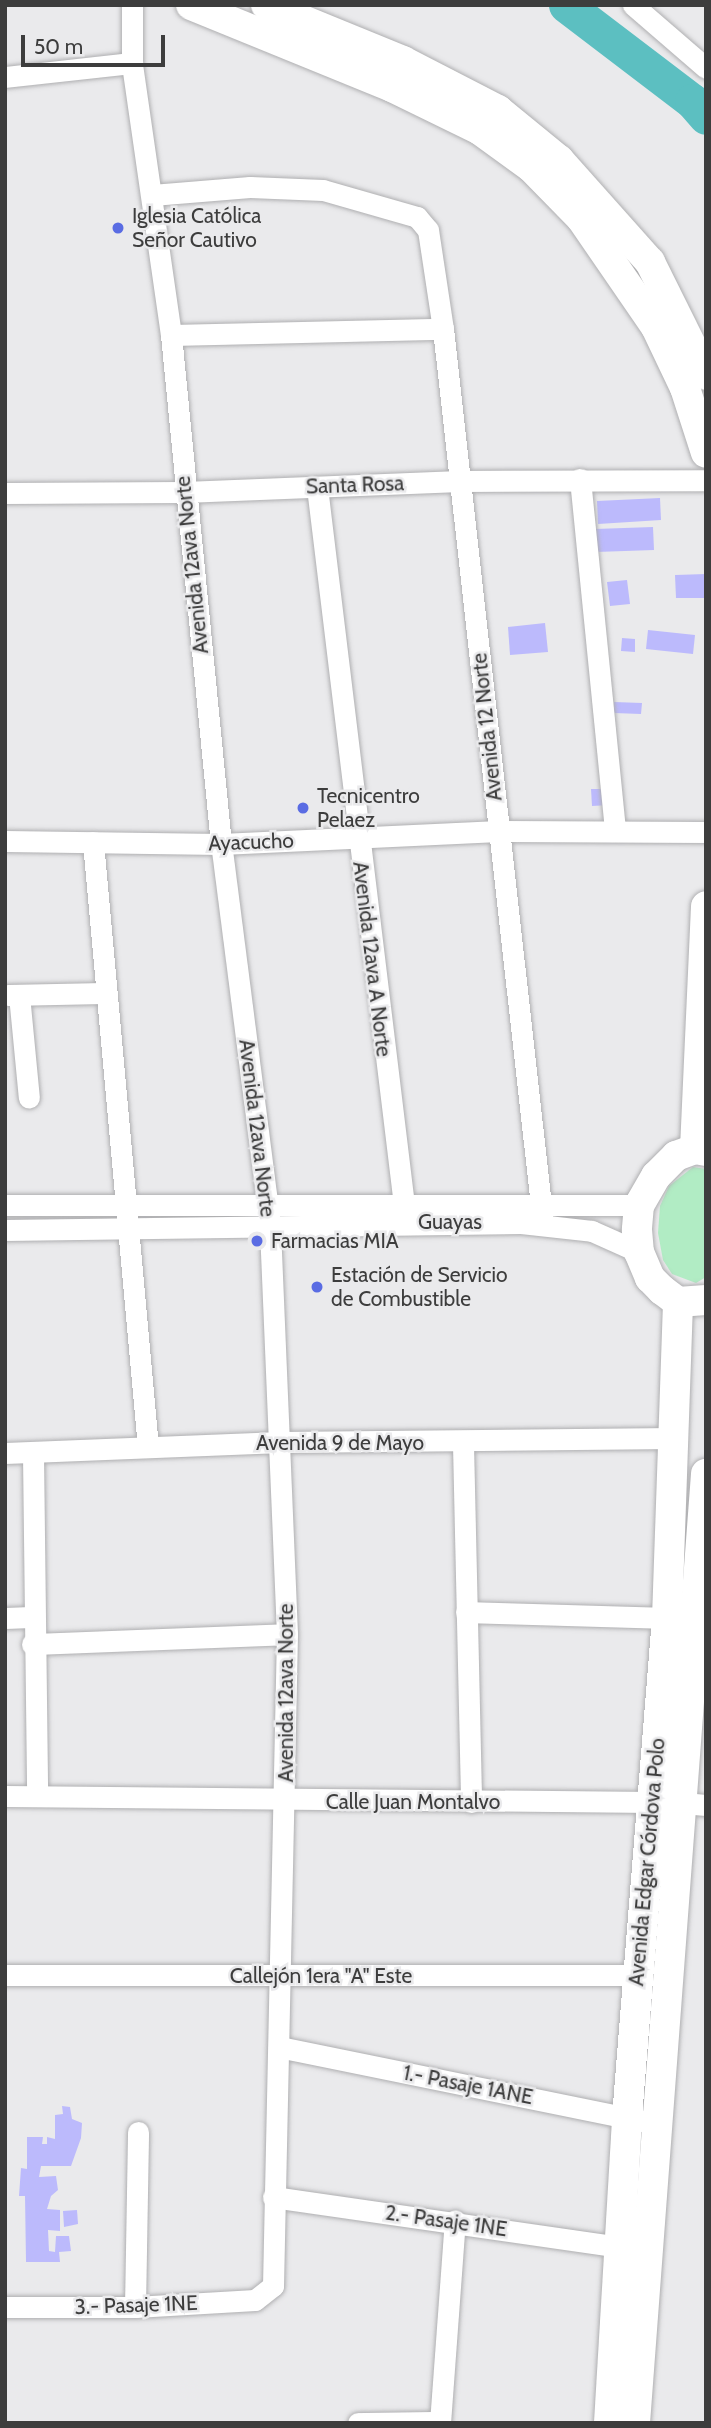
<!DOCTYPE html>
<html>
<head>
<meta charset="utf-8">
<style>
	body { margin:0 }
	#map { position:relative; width:711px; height:2428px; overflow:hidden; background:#eaeaec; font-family:Cabin,sans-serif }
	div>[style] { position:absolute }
	.green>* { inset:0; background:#b1ecc4 }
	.river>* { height:35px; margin:-17.5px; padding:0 17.5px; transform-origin:17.5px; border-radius:17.5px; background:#5cbfc1 }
	.building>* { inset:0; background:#bcbafc }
	.roads { filter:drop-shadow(0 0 2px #afafb1) drop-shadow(0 0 2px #afafb1) }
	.street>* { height:21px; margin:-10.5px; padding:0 10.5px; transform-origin:10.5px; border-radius:10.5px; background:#fff }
	.secondary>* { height:30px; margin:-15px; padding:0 15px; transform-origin:15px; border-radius:15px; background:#fff }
	.dots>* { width:19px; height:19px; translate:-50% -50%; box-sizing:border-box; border:4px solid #eaeaec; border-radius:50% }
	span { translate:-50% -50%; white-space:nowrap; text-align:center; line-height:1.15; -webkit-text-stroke:5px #eaeaec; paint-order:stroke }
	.poi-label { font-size:21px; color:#3d3d3d }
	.left { translate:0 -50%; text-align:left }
	.street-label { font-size:21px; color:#3d3d3d }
	.frame { position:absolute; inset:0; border:7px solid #3d3d3d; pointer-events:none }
	.scale { position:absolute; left:21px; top:35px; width:144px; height:32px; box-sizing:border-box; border:4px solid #3d3d3d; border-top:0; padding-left:9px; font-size:21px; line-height:24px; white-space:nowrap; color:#3d3d3d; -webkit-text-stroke:5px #eaeaec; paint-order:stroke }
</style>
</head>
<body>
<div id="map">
	<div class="green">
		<div style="clip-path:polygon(693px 1167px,706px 1169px,706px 1277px,696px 1283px,672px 1274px,663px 1260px,658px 1233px,660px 1206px,669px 1186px)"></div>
	</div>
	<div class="river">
		<div style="left:566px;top:5px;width:158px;rotate:37.3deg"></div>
		<div style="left:692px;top:101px;width:21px;rotate:49deg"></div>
	</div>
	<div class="building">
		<div style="clip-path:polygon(660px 498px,661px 520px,598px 524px,597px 501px)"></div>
		<div style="clip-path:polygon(653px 527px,654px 550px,596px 552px,595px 529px)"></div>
		<div style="clip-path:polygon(706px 574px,706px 598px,676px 598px,675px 575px)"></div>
		<div style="clip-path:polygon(627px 580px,630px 604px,610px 606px,607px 582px)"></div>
		<div style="clip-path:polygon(545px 623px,548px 652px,510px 655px,508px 627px)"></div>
		<div style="clip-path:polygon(648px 630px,695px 635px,693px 654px,646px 649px)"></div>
		<div style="clip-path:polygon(622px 638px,635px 639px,635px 652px,621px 651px)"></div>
		<div style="clip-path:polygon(614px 702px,642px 703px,641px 714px,614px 713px)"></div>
		<div style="clip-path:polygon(591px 789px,609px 789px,609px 805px,592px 806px)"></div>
		<div style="clip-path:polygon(62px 2106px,70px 2107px,72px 2119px,82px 2123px,81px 2138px,71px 2166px,41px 2166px,39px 2177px,56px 2176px,58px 2190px,51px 2196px,47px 2209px,60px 2210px,60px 2231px,48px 2230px,49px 2251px,55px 2252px,56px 2236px,69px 2236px,71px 2251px,59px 2252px,60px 2262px,26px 2262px,25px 2196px,19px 2196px,21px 2168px,27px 2169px,27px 2137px,43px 2137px,42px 2144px,47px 2144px,47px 2137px,55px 2139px,55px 2115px,63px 2114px)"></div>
		<div style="clip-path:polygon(77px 2210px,78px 2224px,64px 2227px,63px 2211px)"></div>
	</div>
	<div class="roads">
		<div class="street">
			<div style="left:633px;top:5px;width:96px;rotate:40.8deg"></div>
			<div style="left:5px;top:77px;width:128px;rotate:-6.3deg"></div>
			<div style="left:152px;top:195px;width:98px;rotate:-4.7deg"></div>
			<div style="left:250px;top:187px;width:73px;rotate:2.4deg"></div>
			<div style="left:323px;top:190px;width:98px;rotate:16deg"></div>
			<div style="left:417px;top:217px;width:17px;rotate:50deg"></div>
			<div style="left:428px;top:230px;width:100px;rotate:81.4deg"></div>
			<div style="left:443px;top:329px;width:901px;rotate:83.62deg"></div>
			<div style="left:171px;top:335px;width:272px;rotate:-1.3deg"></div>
			<div style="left:580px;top:479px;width:352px;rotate:84.3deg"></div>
			<div style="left:317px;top:487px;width:723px;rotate:83.09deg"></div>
			<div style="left:404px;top:1205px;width:17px;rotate:100deg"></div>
			<div style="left:5px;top:493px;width:179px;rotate:-0.3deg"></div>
			<div style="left:184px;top:492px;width:276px;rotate:-2.3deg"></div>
			<div style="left:460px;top:481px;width:246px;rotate:-0.2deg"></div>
			<div style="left:5px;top:841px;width:216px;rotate:0.8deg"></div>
			<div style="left:221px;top:844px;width:278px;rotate:-2.7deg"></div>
			<div style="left:499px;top:831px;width:207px;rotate:0.3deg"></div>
			<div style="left:93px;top:842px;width:607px;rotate:84.81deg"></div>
			<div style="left:8px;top:995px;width:96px;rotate:-1.2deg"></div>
			<div style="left:19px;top:995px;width:103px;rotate:84.5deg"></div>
			<div style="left:5px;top:1205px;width:634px"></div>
			<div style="left:5px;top:1230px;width:516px;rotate:-0.78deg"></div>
			<div style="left:521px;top:1223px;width:71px;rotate:6.4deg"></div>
			<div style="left:592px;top:1231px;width:51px;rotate:24.1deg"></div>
			<div style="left:463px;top:1444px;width:358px;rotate:88.7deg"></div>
			<div style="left:5px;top:1453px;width:276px;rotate:-2.3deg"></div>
			<div style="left:281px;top:1442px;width:393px;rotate:-0.6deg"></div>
			<div style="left:33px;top:1454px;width:342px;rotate:89.3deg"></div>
			<div style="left:466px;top:1612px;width:201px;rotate:1.7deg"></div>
			<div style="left:5px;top:1618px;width:26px;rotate:-2deg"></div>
			<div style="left:32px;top:1644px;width:255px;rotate:-2.2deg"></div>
			<div style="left:5px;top:1796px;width:648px;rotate:0.53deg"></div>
			<div style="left:683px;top:1803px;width:23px;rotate:5deg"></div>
			<div style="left:5px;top:1975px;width:632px"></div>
			<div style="left:279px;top:2047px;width:385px;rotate:11.5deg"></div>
			<div style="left:273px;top:2197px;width:350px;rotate:8.2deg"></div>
			<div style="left:5px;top:2307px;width:130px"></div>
			<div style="left:135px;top:2307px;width:120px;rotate:-3.3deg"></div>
			<div style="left:255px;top:2300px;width:23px;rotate:-38deg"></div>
			<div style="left:273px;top:2286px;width:652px;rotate:-88.77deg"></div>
			<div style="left:287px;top:1634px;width:409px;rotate:-92.4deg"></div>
			<div style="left:270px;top:1225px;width:384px;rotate:-97.3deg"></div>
			<div style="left:221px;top:844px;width:511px;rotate:-95.61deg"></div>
			<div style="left:171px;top:335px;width:275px;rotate:-98.2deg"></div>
			<div style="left:132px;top:63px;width:58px;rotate:-90deg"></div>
			<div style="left:135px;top:2307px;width:175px;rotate:-89deg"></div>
			<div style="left:358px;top:2423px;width:82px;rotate:-0.7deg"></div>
			<div style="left:440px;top:2423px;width:203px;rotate:-85.8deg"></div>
		</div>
		<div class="secondary">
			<div style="left:191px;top:5px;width:217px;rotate:22.2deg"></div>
			<div style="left:392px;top:87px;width:98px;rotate:26deg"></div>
			<div style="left:480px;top:130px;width:63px;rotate:36deg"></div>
			<div style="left:531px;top:167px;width:71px;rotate:45.6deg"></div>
			<div style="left:581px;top:218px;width:132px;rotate:55.5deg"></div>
			<div style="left:656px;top:327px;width:68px;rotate:64.6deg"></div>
			<div style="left:685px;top:388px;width:68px;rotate:72.1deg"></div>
			<div style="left:266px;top:5px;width:148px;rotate:22.2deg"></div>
			<div style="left:403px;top:61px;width:107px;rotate:27.3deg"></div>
			<div style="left:498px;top:110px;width:79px;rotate:39.3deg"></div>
			<div style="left:559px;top:160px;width:137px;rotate:48.3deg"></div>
			<div style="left:650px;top:262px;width:126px;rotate:63.6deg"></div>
			<div style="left:695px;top:1149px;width:243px;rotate:-87.4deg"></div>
			<div style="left:706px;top:1151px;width:11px;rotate:-170deg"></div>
			<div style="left:695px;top:1149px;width:20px;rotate:160deg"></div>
			<div style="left:676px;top:1156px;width:28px;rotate:135deg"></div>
			<div style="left:656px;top:1176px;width:34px;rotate:120deg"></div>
			<div style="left:639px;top:1205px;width:25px;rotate:95deg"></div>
			<div style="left:637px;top:1230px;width:22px;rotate:85deg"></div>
			<div style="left:639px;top:1252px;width:28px;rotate:67deg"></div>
			<div style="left:650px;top:1278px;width:17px;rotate:45deg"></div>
			<div style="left:662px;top:1290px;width:20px;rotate:37deg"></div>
			<div style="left:678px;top:1302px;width:28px;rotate:-4deg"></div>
			<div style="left:609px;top:2423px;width:307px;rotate:-86.6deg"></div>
			<div style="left:627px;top:2117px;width:501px;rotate:-85.42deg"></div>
			<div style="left:667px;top:1618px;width:316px;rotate:-88deg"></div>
			<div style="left:635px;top:2423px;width:952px;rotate:-85.72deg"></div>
		</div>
	</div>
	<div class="dots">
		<div style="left:118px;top:228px;background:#5a6ce3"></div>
		<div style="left:303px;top:808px;background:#5a6ce3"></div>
		<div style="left:257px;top:1241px;background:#5a6ce3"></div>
		<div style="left:317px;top:1287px;background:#5a6ce3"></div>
	</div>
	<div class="poi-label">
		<span class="left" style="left:132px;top:228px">Iglesia Católica<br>Señor Cautivo</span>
		<span class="left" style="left:317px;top:808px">Tecnicentro<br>Pelaez</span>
		<span class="left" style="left:271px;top:1241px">Farmacias MIA</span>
		<span class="left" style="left:331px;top:1287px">Estación de Servicio<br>de Combustible</span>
	</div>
	<div class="street-label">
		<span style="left:355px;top:485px;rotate:-2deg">Santa Rosa</span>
		<span style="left:192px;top:565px;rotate:-96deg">Avenida 12ava Norte</span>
		<span style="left:487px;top:727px;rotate:-96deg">Avenida 12 Norte</span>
		<span style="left:251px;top:842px;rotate:-2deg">Ayacucho</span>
		<span style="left:372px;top:959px;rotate:83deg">Avenida 12ava A Norte</span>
		<span style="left:257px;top:1128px;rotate:83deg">Avenida 12ava Norte</span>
		<span style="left:450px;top:1222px">Guayas</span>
		<span style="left:340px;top:1443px">Avenida 9 de Mayo</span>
		<span style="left:286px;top:1693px;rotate:-90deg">Avenida 12ava Norte</span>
		<span style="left:413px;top:1802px">Calle Juan Montalvo</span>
		<span style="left:647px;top:1862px;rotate:-85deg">Avenida Edgar Córdova Polo</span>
		<span style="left:321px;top:1976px">Callejón 1era "A" Este</span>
		<span style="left:468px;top:2085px;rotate:11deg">1.- Pasaje 1ANE</span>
		<span style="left:446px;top:2221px;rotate:8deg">2.- Pasaje 1NE</span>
		<span style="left:136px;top:2305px;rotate:-2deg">3.- Pasaje 1NE</span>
	</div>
	<div class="frame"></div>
	<div class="scale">50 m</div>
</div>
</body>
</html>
